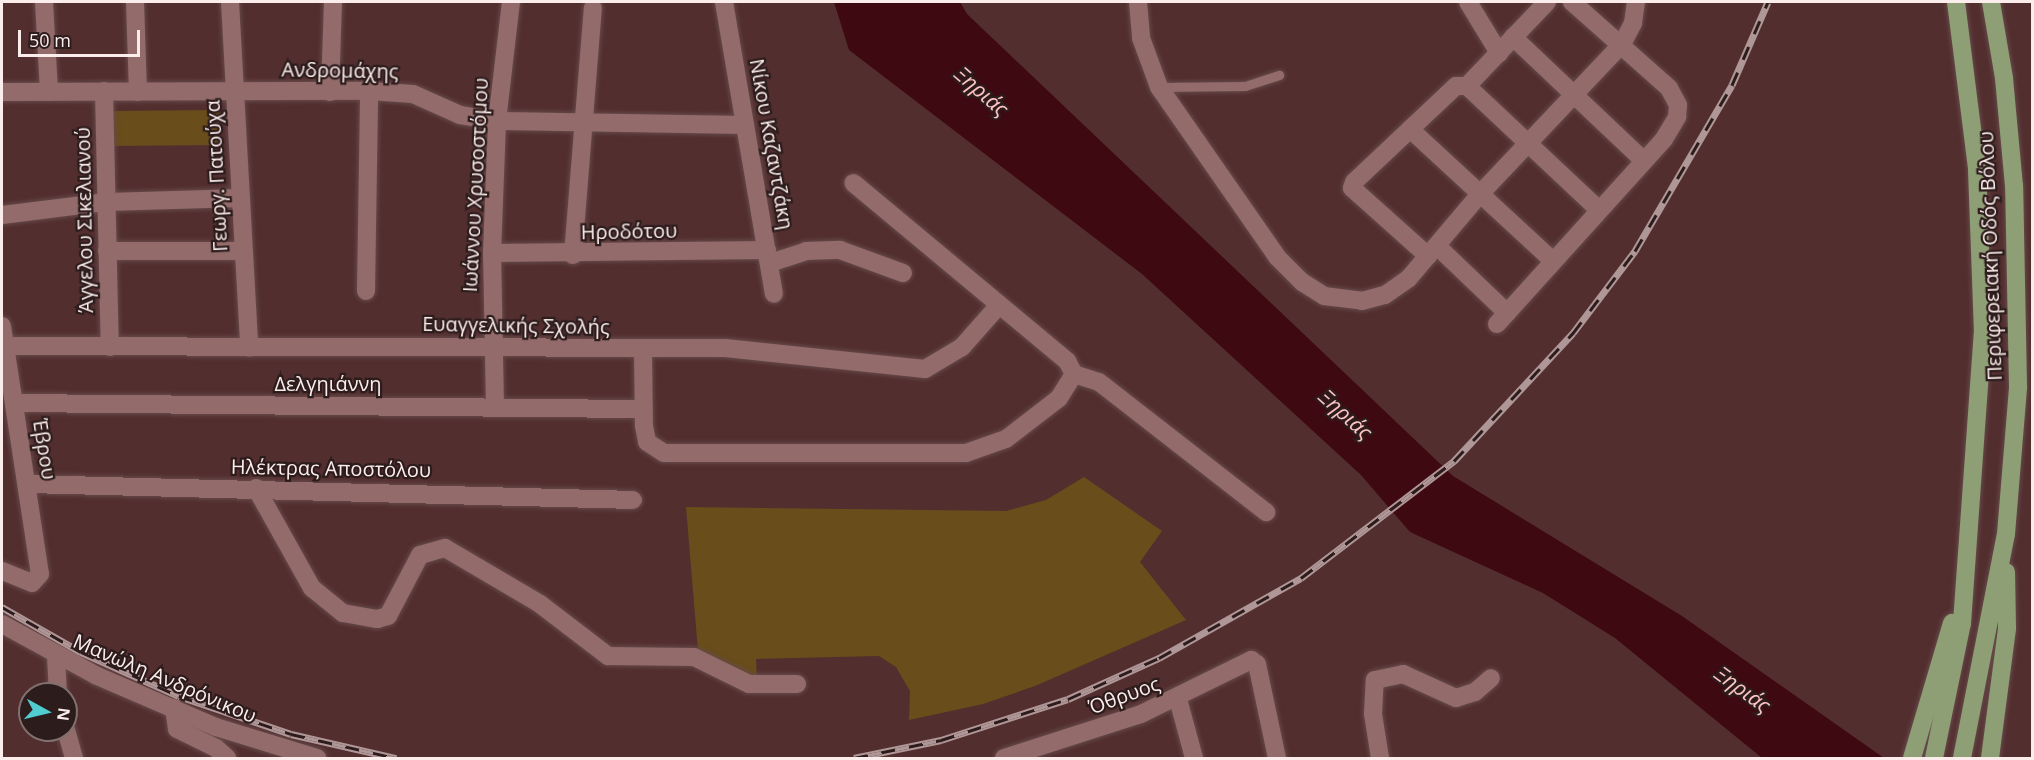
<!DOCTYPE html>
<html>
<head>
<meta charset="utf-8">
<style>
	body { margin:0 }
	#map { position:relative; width:2034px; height:760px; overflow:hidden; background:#532e2f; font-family:"Open Sans",sans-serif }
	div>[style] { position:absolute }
	.green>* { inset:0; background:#694d1b }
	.water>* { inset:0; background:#3e0910 }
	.roads { filter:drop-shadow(0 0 2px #664a4a) drop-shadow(0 0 2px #664a4a) }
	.lane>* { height:9px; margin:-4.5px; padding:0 4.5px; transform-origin:4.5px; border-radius:4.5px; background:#946b6b }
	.street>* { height:18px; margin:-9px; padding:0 9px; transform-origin:9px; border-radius:9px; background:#946b6b }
	.primary>* { height:18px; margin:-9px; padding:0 9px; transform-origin:9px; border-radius:9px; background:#8f9f75 }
	.rail>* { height:7px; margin-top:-3.5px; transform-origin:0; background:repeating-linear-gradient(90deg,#2d1c1c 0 14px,#b09797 0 28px); box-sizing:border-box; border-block:2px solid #b09797 }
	span { translate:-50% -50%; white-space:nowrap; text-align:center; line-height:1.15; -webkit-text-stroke:4.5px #2d1c1c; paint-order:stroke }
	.street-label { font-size:20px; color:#fceded }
	.water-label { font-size:21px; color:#ffc5c5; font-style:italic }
	.frame { position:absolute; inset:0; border:3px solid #fceded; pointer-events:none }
	.north { position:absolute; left:18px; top:682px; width:60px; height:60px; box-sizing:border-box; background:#2d1c1c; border:2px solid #807070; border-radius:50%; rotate:98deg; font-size:16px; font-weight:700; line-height:24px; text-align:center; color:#fceded }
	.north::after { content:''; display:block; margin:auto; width:21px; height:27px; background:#51ccd1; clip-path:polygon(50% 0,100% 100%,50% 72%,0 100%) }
	.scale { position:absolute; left:18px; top:30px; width:122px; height:27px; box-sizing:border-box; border:3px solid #fceded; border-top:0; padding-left:8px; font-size:18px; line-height:21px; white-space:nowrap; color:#fceded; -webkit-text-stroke:4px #2d1c1c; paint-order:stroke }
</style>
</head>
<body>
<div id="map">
	<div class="green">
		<div style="clip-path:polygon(219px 110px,219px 145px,111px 146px,111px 111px)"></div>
		<div style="clip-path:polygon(1084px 477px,1162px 531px,1140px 562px,1186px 620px,1035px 686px,983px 704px,909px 720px,910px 691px,896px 667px,879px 656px,756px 659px,757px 680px,698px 651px,686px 507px,1006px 511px,1046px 500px)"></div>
	</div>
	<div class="water">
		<div style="clip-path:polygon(834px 2px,960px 2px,967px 14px,1453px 476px,1682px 616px,1884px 758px,1762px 758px,1615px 638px,1543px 593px,1410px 532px,1361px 475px,1142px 274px,849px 50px)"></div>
	</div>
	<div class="roads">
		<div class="lane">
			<div style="left:1159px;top:87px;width:86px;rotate:-0.7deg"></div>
			<div style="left:1245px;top:86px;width:36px;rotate:-18deg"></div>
		</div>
		<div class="street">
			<div style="left:44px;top:2px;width:90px;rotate:86.8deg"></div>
			<div style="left:135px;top:2px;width:90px;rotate:88.1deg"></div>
			<div style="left:230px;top:2px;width:346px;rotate:86.8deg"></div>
			<div style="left:724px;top:2px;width:296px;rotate:80.3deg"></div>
			<div style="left:1138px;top:2px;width:36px;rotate:85deg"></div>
			<div style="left:1141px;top:38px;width:52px;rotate:69.8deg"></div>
			<div style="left:1159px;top:87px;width:207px;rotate:55.2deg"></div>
			<div style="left:1277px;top:257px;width:35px;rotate:45deg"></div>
			<div style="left:1302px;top:282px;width:26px;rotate:32deg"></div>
			<div style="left:1324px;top:296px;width:38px;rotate:7deg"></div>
			<div style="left:1362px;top:301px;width:24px;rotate:-15deg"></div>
			<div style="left:1385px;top:295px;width:29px;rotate:-35deg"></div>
			<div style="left:1409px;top:278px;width:110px;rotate:-49.8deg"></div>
			<div style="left:1480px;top:194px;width:207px;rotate:-46.6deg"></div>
			<div style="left:1622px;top:44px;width:24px;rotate:-62deg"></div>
			<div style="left:1633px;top:23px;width:21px;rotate:-82deg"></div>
			<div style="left:1468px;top:2px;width:60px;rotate:58.7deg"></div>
			<div style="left:1513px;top:37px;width:180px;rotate:43.4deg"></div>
			<div style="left:1467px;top:86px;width:181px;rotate:43.2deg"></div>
			<div style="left:104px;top:91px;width:256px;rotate:88.7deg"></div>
			<div style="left:2px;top:92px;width:367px;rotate:-0.2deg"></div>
			<div style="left:369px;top:91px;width:44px;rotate:3.9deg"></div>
			<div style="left:413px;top:94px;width:51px;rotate:24.1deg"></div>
			<div style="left:460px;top:115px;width:37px;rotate:9deg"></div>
			<div style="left:497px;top:121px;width:248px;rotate:0.9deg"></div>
			<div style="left:330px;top:92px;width:90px;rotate:-88.1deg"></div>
			<div style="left:1410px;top:129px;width:195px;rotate:42.7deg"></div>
			<div style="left:2px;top:215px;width:106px;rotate:-7.1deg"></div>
			<div style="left:107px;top:202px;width:134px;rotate:-1.7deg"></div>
			<div style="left:1437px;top:246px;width:97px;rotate:43.7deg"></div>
			<div style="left:107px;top:251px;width:136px"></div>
			<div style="left:492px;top:253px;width:275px;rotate:-0.6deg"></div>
			<div style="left:573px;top:255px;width:248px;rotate:-85.4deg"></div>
			<div style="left:1428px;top:256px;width:102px;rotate:-138.2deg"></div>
			<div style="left:1352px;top:188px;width:6px;rotate:-72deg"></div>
			<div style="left:1354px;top:182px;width:140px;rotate:-43.3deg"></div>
			<div style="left:1456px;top:86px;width:11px"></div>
			<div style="left:1467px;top:86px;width:116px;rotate:-46.4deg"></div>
			<div style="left:770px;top:263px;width:38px;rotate:-18deg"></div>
			<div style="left:806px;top:251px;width:34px;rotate:-2deg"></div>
			<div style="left:840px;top:250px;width:67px;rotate:20.1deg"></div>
			<div style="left:366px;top:291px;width:200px;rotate:-89.1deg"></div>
			<div style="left:1497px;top:324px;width:249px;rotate:-47.9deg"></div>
			<div style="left:1664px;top:139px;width:26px;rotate:-59deg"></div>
			<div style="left:1677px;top:117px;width:12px;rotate:-85deg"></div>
			<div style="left:1678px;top:105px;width:19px;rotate:-118deg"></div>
			<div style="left:1669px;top:88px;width:130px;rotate:-138.4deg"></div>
			<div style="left:2px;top:326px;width:251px;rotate:81.3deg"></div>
			<div style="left:40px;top:574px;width:12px;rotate:132deg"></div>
			<div style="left:32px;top:583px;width:32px;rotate:-158deg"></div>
			<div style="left:5px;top:346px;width:720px;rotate:0.16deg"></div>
			<div style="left:725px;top:348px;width:201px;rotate:6deg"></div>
			<div style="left:925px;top:369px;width:43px;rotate:-30.7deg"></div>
			<div style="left:962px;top:347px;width:56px;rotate:-48.6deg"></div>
			<div style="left:643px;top:349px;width:77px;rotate:89.3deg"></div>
			<div style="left:644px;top:426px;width:16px;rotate:79deg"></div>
			<div style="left:647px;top:442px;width:20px;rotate:33deg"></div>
			<div style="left:664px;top:453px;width:302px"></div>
			<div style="left:966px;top:453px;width:42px;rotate:-19.3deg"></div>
			<div style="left:1006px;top:439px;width:67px;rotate:-37.7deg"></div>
			<div style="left:1059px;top:398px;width:28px;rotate:-58deg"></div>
			<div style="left:1074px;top:374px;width:15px;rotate:-118deg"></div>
			<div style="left:1067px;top:361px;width:278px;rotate:-140.2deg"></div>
			<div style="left:1074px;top:374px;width:26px;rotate:18deg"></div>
			<div style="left:1099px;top:382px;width:212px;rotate:37.9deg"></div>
			<div style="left:14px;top:403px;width:628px;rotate:0.55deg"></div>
			<div style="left:495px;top:407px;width:154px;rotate:-91.1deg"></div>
			<div style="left:492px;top:253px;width:132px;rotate:-87.8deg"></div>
			<div style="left:497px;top:121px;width:120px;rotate:-83.3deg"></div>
			<div style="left:28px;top:484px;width:605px;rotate:1.51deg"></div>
			<div style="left:256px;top:488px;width:115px;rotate:60.8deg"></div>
			<div style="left:312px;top:588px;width:40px;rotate:39deg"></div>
			<div style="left:343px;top:613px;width:35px;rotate:10deg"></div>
			<div style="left:377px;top:619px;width:11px;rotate:-15deg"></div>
			<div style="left:388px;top:616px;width:69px;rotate:-62.3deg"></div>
			<div style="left:420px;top:555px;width:26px;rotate:-16deg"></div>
			<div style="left:445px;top:548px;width:110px;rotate:30.5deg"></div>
			<div style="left:540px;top:604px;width:86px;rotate:37.4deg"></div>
			<div style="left:608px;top:656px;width:86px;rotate:0.7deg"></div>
			<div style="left:694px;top:657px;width:61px;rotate:26.1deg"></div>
			<div style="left:749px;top:684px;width:48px"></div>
			<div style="left:2px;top:624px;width:106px;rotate:28.7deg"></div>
			<div style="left:95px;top:675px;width:132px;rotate:23.3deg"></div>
			<div style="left:216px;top:727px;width:106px;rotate:17.1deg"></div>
			<div style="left:56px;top:656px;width:38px;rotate:87deg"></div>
			<div style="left:1178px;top:699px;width:61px;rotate:74.8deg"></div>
			<div style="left:174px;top:708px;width:21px;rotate:82deg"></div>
			<div style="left:177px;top:729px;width:43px;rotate:26deg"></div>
			<div style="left:216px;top:748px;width:15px;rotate:42deg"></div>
			<div style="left:66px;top:730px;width:29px;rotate:74deg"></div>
			<div style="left:1004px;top:758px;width:144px;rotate:-17.8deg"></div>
			<div style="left:1141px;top:714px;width:123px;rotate:-26.1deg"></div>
			<div style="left:1251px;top:660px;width:7px;rotate:34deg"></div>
			<div style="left:1257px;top:664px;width:96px;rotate:78deg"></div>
			<div style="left:1380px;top:758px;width:45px;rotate:-99deg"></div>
			<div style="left:1373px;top:714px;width:34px;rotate:-87deg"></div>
			<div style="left:1375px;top:680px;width:29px;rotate:-12deg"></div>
			<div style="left:1403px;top:674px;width:58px;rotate:24.4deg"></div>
			<div style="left:1456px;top:698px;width:20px;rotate:-18deg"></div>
			<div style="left:1475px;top:692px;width:21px;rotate:-41deg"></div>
		</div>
		<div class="primary">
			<div style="left:1912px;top:758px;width:141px;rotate:-73.5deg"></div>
			<div style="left:1934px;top:758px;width:138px;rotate:-78.3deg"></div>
			<div style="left:1962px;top:623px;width:291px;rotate:-85.9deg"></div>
			<div style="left:1983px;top:333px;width:165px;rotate:-92.1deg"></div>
			<div style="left:1977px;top:168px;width:167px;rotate:-97.2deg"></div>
			<div style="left:1962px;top:758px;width:228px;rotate:-78.9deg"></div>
			<div style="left:2006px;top:534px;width:147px;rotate:-85.3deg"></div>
			<div style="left:2018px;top:387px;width:201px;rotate:-91.1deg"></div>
			<div style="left:2014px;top:186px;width:108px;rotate:-95.3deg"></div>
			<div style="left:2004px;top:78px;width:77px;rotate:-99.7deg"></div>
			<div style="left:1990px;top:758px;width:131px;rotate:-82.5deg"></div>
			<div style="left:2007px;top:628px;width:56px;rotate:-91deg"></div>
		</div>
	</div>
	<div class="rail">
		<div style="left:2px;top:607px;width:91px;rotate:29.7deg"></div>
		<div style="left:81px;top:652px;width:107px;rotate:24.2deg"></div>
		<div style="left:179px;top:696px;width:118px;rotate:18.7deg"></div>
		<div style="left:291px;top:734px;width:108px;rotate:12.9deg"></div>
		<div style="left:854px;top:758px;width:89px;rotate:-11.7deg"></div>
		<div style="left:941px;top:740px;width:133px;rotate:-17.9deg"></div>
		<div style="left:1068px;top:699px;width:100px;rotate:-24.3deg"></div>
		<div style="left:1159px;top:658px;width:163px;rotate:-29.4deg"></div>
		<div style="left:1301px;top:578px;width:193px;rotate:-37.4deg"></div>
		<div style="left:1454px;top:461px;width:175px;rotate:-47.1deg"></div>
		<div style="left:1573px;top:333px;width:103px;rotate:-52.9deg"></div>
		<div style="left:1635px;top:251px;width:192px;rotate:-59.7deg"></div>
		<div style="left:1732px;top:85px;width:90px;rotate:-66.6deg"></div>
	</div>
	<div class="street-label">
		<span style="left:340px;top:70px;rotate:1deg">Ανδρομάχης</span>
		<span style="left:772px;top:144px;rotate:80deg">Νίκου Καζαντζάκη</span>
		<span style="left:216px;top:176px;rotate:-93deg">Γεωργ. Πατούχα</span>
		<span style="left:475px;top:185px;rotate:-87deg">Ιωάννου Χρυσοστόμου</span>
		<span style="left:84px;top:220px;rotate:-91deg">Άγγελου Σικελιανού</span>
		<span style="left:629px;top:231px;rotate:-1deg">Ηροδότου</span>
		<span style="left:1990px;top:256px;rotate:-92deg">Περιφερειακή Οδός Βόλου</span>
		<span style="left:516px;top:325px;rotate:1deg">Ευαγγελικής Σχολής</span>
		<span style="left:328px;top:383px">Δελγηιάννη</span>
		<span style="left:45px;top:449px;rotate:81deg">Έβρου</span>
		<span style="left:331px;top:468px;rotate:1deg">Ηλέκτρας Αποστόλου</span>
		<span style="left:165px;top:678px;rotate:23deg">Μανώλη Ανδρόνικου</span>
		<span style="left:1124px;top:695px;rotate:-20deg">Όθρυος</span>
	</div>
	<div class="water-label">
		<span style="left:982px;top:91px;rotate:41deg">Ξηριάς</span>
		<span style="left:1346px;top:414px;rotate:42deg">Ξηριάς</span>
		<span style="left:1743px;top:689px;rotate:36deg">Ξηριάς</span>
	</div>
	<div class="frame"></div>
	<div class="north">N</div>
	<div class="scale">50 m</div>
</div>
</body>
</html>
